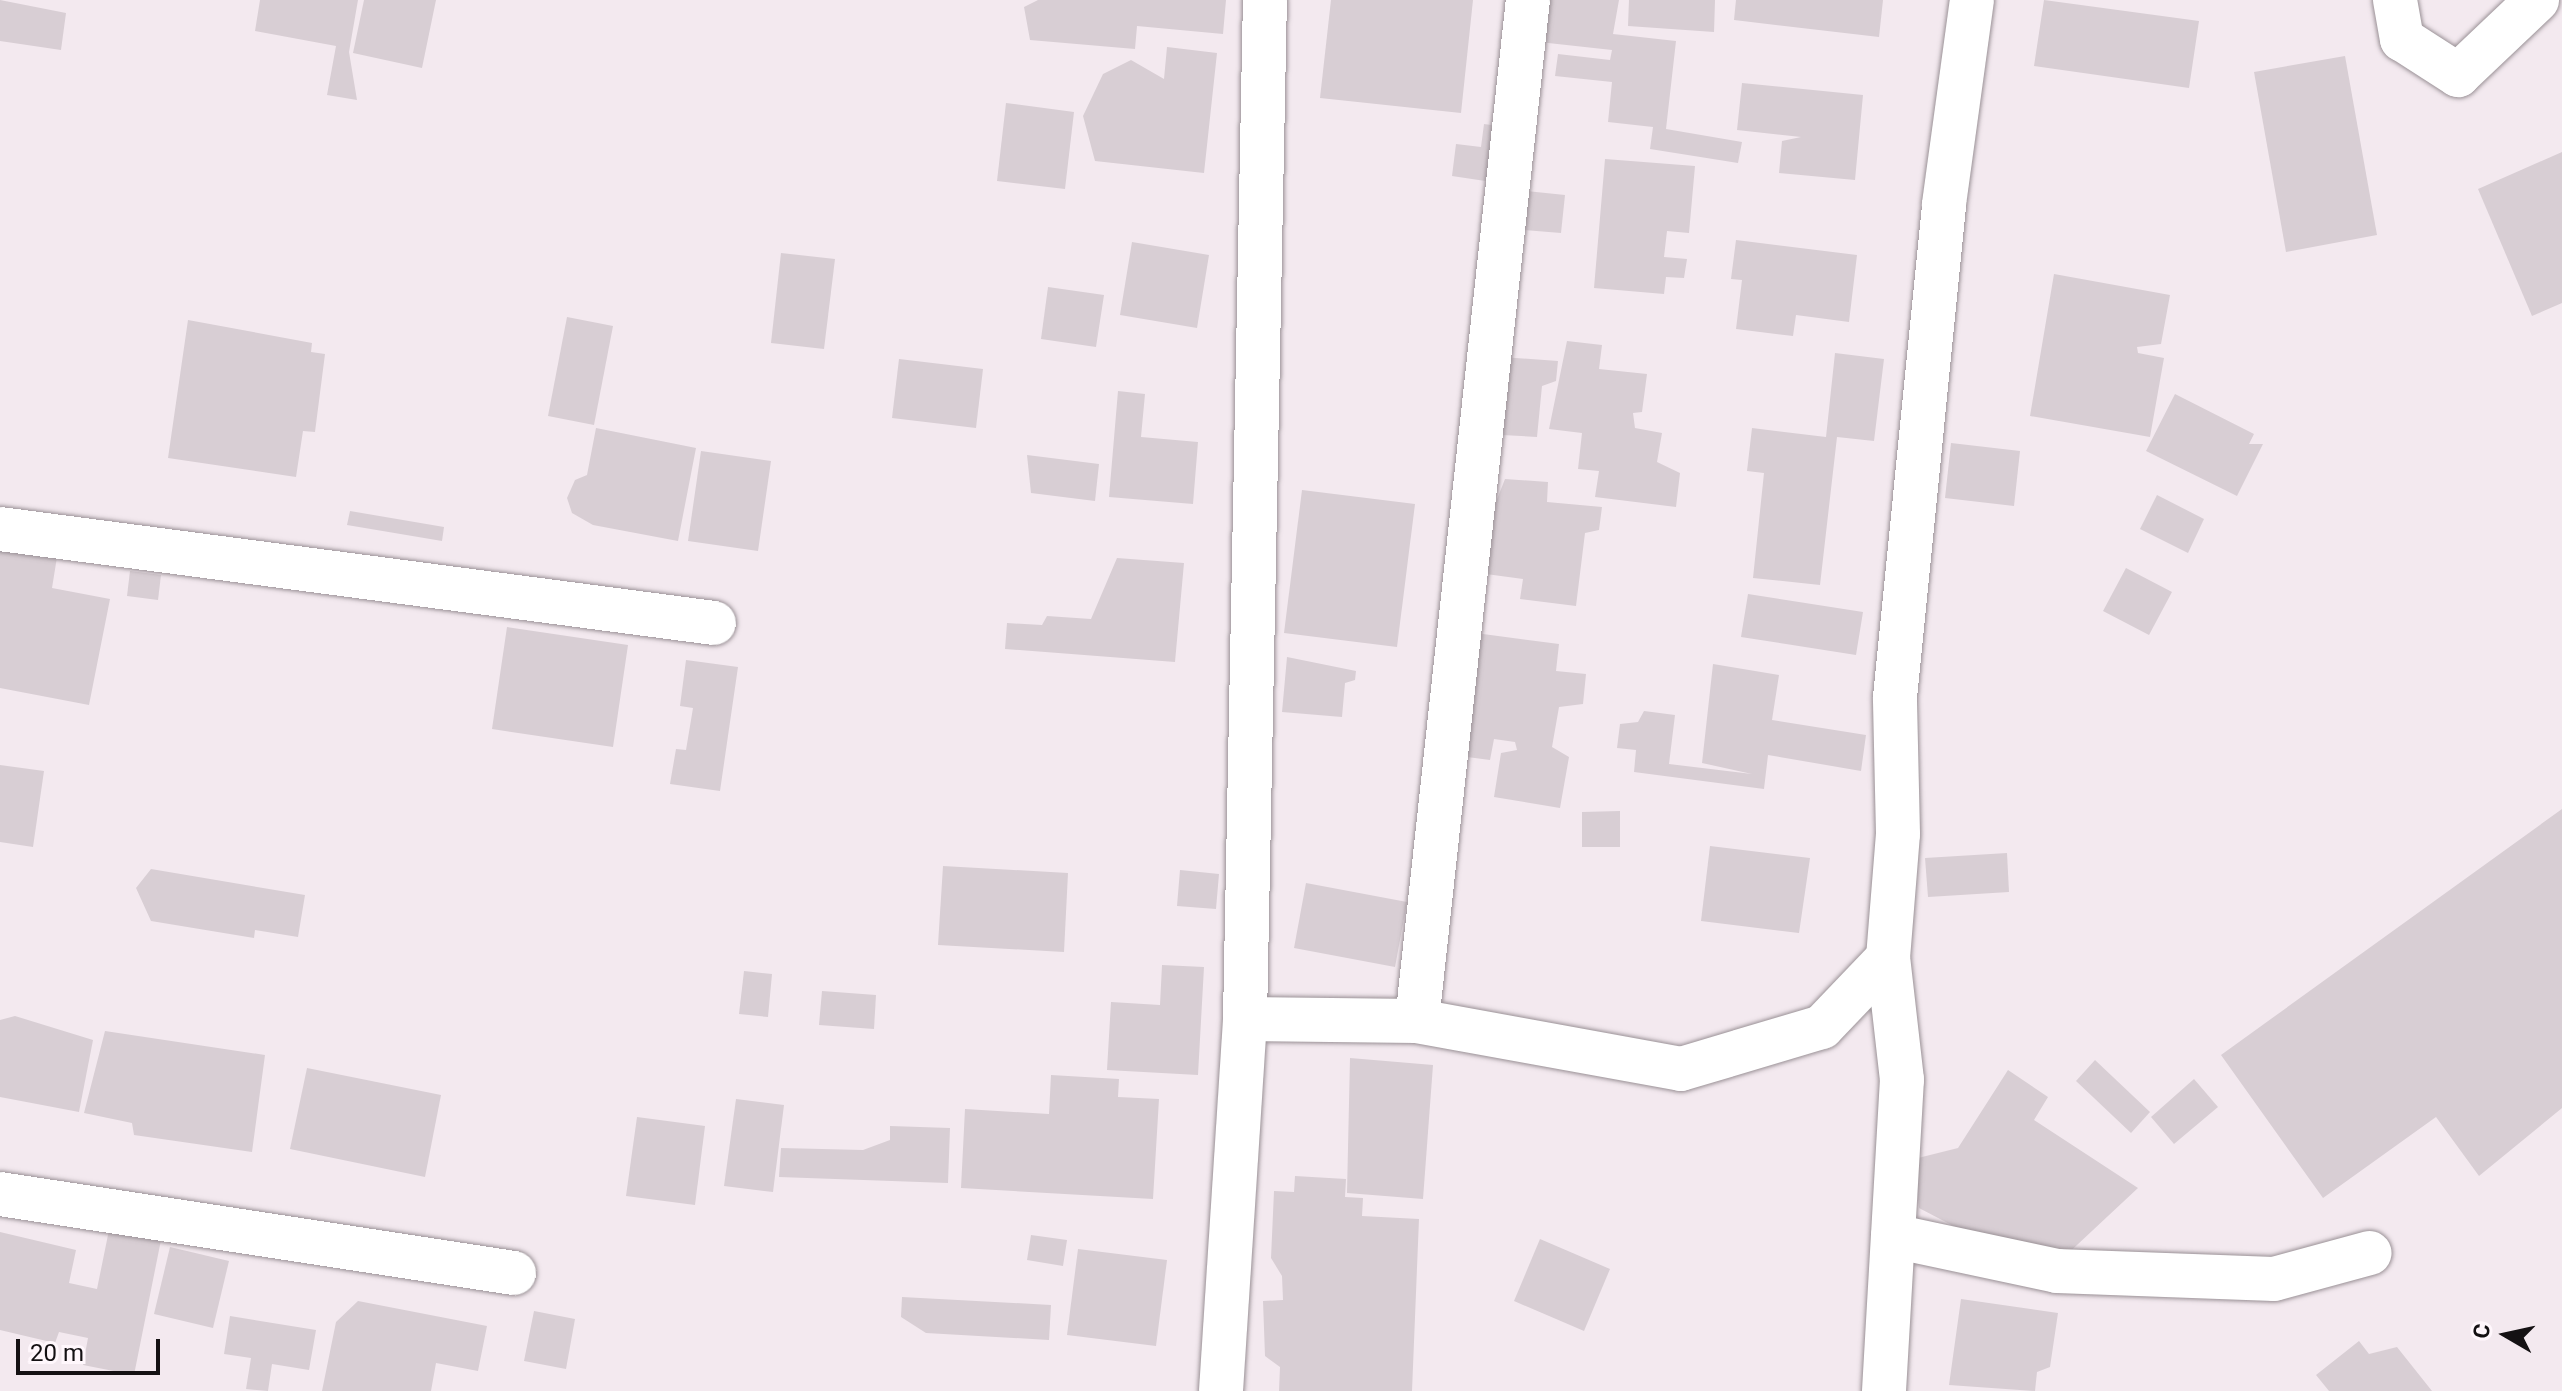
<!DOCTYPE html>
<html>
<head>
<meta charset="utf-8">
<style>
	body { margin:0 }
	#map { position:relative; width:2562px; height:1391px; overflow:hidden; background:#f3e9ef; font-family:Roboto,sans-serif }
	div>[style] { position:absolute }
	.building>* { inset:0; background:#d8ced4 }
	.roads { filter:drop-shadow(0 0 2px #9a9196) drop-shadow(0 0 2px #9a9196) }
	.minor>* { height:44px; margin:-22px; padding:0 22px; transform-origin:22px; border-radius:22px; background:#fff }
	span { translate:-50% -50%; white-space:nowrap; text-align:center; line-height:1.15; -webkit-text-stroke:7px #fff7fc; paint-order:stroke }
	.north { position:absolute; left:2466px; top:1295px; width:80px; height:80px; -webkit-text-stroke:6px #fff7fc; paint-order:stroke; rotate:279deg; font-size:22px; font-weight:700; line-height:32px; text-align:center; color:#141113 }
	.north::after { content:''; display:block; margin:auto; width:28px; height:36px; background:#141113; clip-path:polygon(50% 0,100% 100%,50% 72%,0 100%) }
	.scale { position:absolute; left:16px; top:1339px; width:144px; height:36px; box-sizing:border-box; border:4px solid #141113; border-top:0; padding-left:10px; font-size:24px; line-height:28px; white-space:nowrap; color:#141113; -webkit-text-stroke:6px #fff7fc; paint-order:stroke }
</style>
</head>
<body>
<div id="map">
	<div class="building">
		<div style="clip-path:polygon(0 0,66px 13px,61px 50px,0 41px)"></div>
		<div style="clip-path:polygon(260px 0,358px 0,349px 52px,357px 100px,327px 95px,336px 46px,255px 31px)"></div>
		<div style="clip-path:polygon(364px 0,436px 0,422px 68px,353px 53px)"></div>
		<div style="clip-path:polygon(1038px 0,1226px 0,1223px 34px,1137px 26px,1135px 49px,1030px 40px,1024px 7px)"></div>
		<div style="clip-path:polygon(1331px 0,1473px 0,1461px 113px,1320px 98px)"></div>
		<div style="clip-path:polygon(1547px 0,1619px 0,1613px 34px,1676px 41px,1666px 129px,1742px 142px,1738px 163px,1650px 149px,1653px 127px,1608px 122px,1612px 82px,1555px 76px,1558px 54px,1610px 60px,1612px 50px,1530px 41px)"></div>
		<div style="clip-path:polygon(1629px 0,1715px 0,1714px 32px,1628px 26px)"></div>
		<div style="clip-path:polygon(1736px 0,1883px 0,1879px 37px,1734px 20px)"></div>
		<div style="clip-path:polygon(2044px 0,2199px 21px,2189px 88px,2034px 66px)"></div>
		<div style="clip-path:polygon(1167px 47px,1217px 53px,1204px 173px,1095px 161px,1083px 116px,1103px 74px,1131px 60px,1164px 79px)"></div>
		<div style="clip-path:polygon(2345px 56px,2377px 235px,2286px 252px,2254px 72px)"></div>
		<div style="clip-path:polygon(1742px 83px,1863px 95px,1855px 180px,1779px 173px,1782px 141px,1801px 137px,1737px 130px)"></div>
		<div style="clip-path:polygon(1006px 103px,1074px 112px,1065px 189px,997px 181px)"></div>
		<div style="clip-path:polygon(1484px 124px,1498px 126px,1492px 182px,1452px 176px,1456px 144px,1481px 147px)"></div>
		<div style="clip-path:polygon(2562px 152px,2562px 303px,2532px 316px,2478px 189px)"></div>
		<div style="clip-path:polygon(1605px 159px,1695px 166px,1689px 233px,1667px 231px,1664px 257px,1687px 259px,1684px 278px,1666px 277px,1664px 294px,1594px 288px)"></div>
		<div style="clip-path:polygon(1516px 190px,1565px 195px,1561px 233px,1512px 229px)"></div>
		<div style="clip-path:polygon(1736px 240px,1857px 255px,1849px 322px,1796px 315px,1793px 336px,1736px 329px,1742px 280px,1731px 279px)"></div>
		<div style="clip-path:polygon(1132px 242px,1209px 255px,1197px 328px,1120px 315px)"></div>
		<div style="clip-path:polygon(781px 253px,835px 259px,824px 349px,771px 343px)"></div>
		<div style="clip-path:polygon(2054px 274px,2170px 295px,2161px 344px,2137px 347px,2138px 353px,2164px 358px,2150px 437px,2030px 416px)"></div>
		<div style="clip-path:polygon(1048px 287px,1104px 295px,1096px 347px,1041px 339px)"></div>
		<div style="clip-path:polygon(567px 317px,613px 326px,594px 425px,548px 416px)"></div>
		<div style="clip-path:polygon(188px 320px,312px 343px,311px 352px,325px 354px,315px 432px,303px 431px,296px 477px,168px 458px)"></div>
		<div style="clip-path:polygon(1567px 341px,1602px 345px,1599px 369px,1647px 374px,1642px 412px,1633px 413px,1635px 428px,1662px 433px,1657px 462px,1680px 473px,1676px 507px,1595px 497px,1599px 471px,1578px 469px,1582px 433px,1549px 429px)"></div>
		<div style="clip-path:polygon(1835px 353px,1884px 359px,1874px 441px,1837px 437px,1820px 585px,1753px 578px,1764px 473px,1747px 471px,1752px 428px,1826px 437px)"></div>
		<div style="clip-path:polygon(1502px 357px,1558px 361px,1556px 381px,1542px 386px,1537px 437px,1502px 435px)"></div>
		<div style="clip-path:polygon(899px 359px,983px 369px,976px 428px,892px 418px)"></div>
		<div style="clip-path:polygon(1118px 391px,1145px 394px,1141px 437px,1198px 442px,1193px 504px,1109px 497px)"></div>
		<div style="clip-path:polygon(2175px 394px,2254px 434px,2249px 444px,2263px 444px,2237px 496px,2146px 451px)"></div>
		<div style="clip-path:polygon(596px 428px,696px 448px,678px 541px,593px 525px,572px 513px,567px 498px,575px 480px,587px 475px)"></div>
		<div style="clip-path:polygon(1951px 443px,2020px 451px,2014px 506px,1945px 498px)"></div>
		<div style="clip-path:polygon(701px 451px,771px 461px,758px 551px,688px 541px)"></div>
		<div style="clip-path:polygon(1027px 455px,1099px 464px,1095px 501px,1031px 493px)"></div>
		<div style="clip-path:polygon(1505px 479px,1548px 482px,1547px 502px,1602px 507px,1599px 530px,1585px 533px,1576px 606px,1520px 599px,1523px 579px,1486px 574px,1494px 507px)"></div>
		<div style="clip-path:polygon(1302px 490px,1415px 504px,1397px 647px,1284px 633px)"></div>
		<div style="clip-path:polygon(2157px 495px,2204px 519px,2188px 553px,2140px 529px)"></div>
		<div style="clip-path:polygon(350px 511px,444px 527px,442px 541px,347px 525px)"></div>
		<div style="clip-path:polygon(0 546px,57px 557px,52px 588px,110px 599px,89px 705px,0 688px)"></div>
		<div style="clip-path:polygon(1117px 558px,1184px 563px,1175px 662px,1005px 649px,1007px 623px,1042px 625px,1047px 616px,1091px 619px)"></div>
		<div style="clip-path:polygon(2126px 568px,2172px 592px,2149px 635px,2103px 611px)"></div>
		<div style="clip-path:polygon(130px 571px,161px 575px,158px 600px,127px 596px)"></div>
		<div style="clip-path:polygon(1748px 594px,1863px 612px,1856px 655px,1741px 637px)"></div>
		<div style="clip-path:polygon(507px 627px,628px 645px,613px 747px,492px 729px)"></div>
		<div style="clip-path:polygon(1468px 632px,1559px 644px,1556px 671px,1586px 674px,1583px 704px,1559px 707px,1552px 747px,1569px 757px,1560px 808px,1494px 797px,1501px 753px,1517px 750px,1515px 742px,1494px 739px,1490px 760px,1452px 755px)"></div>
		<div style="clip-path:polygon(1287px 657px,1356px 671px,1355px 680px,1345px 683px,1342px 717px,1282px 712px)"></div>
		<div style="clip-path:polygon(686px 660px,738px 667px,720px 791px,670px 784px,676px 749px,686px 750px,693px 708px,680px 706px)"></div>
		<div style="clip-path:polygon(1713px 664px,1779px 675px,1772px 720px,1866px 735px,1861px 771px,1768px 755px,1764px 789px,1634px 772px,1636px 750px,1617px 748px,1620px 724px,1638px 722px,1644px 711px,1675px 715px,1669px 764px,1752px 774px,1702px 763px)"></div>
		<div style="clip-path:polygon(0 765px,44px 771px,33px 847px,0 842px)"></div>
		<div style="clip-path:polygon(2562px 809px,2562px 1108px,2479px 1176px,2436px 1117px,2323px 1198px,2221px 1055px)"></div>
		<div style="clip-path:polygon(1620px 811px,1620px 847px,1582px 847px,1582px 812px)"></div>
		<div style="clip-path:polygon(1710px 846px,1810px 858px,1799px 933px,1701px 921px)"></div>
		<div style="clip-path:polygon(2007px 853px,2009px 892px,1928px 897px,1925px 858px)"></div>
		<div style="clip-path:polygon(943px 866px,1068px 873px,1064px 952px,938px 945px)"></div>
		<div style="clip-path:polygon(151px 869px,305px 895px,298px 937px,255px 930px,254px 938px,151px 921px,136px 888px)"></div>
		<div style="clip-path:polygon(1180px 870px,1219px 874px,1216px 909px,1177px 906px)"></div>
		<div style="clip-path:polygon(1306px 883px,1407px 902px,1395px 967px,1294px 948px)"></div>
		<div style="clip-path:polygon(1162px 965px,1204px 967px,1198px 1075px,1107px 1070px,1111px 1002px,1160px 1005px)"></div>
		<div style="clip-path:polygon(744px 971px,772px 974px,768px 1017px,739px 1014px)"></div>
		<div style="clip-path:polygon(822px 991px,876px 995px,874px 1029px,819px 1025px)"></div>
		<div style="clip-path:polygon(15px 1016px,93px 1040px,79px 1112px,0 1097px,0 1020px)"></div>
		<div style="clip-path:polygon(105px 1031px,265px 1055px,252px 1152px,134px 1135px,132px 1123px,84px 1113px)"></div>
		<div style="clip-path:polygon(1350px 1058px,1433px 1065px,1423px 1199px,1347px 1193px)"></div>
		<div style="clip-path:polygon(2095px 1060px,2150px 1112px,2131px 1133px,2076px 1081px)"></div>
		<div style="clip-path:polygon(307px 1068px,441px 1095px,425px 1177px,290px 1149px)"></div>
		<div style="clip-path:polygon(2008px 1070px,2048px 1097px,2034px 1120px,2138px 1188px,2062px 1259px,2005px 1253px,1919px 1208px,1914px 1159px,1958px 1148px)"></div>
		<div style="clip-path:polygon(1051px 1075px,1119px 1079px,1118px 1097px,1159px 1099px,1153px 1199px,961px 1188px,965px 1109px,1049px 1114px)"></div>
		<div style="clip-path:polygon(2194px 1079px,2218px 1107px,2174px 1144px,2151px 1117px)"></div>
		<div style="clip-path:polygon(736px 1099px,784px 1105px,773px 1192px,724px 1186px)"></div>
		<div style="clip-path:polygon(637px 1117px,705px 1126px,695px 1205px,626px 1196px)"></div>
		<div style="clip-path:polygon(890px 1126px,950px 1128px,948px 1183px,779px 1177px,781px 1148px,863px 1150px,890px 1140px)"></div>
		<div style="clip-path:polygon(1295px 1176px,1346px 1179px,1345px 1197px,1363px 1198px,1362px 1216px,1419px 1219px,1412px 1391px,1279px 1391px,1280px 1367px,1265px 1356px,1263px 1301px,1283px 1300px,1282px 1276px,1271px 1258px,1274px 1191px,1294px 1192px)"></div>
		<div style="clip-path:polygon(109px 1230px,161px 1240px,134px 1375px,83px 1365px,88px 1338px,59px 1332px,55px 1343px,0 1330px,0 1232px,76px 1250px,69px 1283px,97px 1289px)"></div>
		<div style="clip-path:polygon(1031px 1235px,1067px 1240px,1063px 1266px,1027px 1260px)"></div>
		<div style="clip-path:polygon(1540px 1239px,1610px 1269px,1584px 1331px,1514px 1301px)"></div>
		<div style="clip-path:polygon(170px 1247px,229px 1261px,213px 1328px,154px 1314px)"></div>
		<div style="clip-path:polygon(1078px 1249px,1167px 1260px,1156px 1346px,1067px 1335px)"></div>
		<div style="clip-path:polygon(902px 1297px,1051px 1305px,1049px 1340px,926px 1333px,901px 1317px)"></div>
		<div style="clip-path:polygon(1961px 1299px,2058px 1313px,2050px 1367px,2037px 1372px,2035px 1391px,1949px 1385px)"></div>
		<div style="clip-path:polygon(358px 1301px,487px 1326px,478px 1371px,436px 1363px,431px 1391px,322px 1391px,336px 1322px)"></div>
		<div style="clip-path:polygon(534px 1311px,575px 1319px,566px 1369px,524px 1361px)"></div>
		<div style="clip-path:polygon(230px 1316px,316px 1330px,309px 1370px,272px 1364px,268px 1391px,246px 1389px,251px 1358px,224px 1354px)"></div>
		<div style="clip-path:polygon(2359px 1341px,2369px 1354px,2397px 1347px,2432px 1391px,2329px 1391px,2316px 1375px)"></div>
	</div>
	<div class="roads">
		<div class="minor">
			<div style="left:2395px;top:0;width:40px;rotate:80deg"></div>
			<div style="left:2402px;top:39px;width:67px;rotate:32.7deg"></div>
			<div style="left:2458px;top:75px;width:109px;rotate:-43.5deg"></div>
			<div style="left:0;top:529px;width:720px;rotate:7.5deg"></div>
			<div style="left:1245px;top:1019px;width:172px;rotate:0.7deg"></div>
			<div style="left:1417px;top:1021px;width:268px;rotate:10.3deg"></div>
			<div style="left:1681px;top:1069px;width:147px;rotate:-16.6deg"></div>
			<div style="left:1822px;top:1027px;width:95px;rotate:-46.3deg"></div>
			<div style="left:1417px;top:1021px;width:1027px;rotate:-83.8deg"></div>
			<div style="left:0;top:1194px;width:520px;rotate:8.74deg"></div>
			<div style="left:1893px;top:1236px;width:168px;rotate:12deg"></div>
			<div style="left:2057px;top:1271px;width:217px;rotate:2.1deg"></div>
			<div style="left:2274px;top:1279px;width:99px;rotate:-15.2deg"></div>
			<div style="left:1221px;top:1391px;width:373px;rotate:-86.3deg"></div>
			<div style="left:1245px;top:1019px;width:1019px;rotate:-88.88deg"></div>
			<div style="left:1884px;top:1391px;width:312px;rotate:-86.7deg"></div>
			<div style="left:1902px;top:1080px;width:123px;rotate:-96.5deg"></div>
			<div style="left:1888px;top:958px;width:124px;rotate:-85.4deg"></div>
			<div style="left:1898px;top:834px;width:137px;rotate:-91.3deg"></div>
			<div style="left:1895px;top:697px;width:495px;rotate:-84.3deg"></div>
			<div style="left:1944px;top:204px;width:206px;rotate:-82.2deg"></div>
		</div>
	</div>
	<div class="north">С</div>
	<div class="scale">20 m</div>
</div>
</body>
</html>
